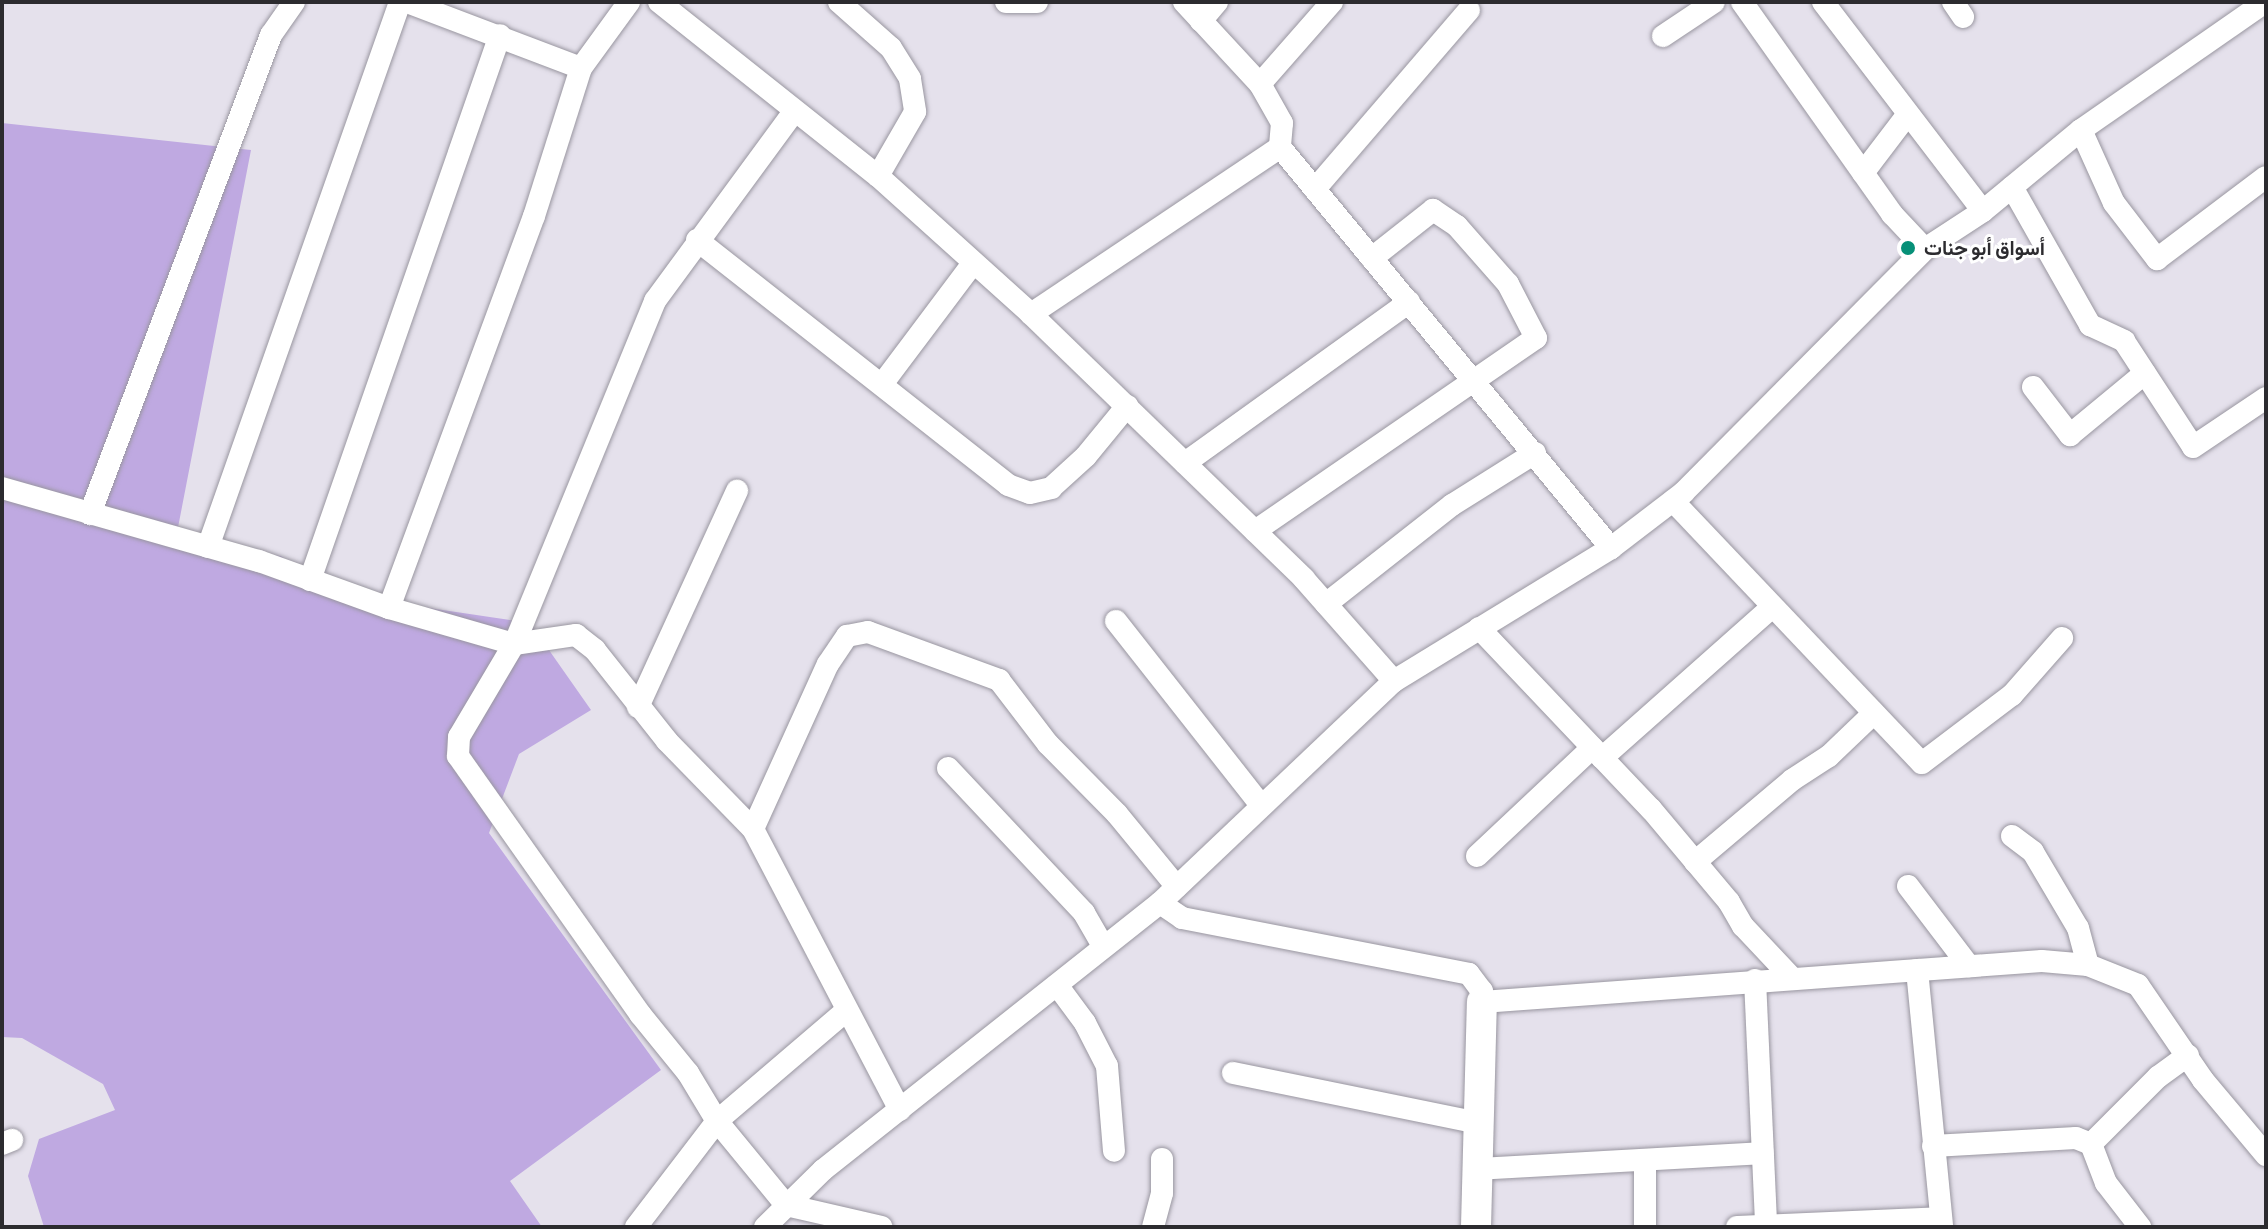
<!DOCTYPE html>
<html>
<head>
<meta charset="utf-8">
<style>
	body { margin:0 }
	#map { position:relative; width:2268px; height:1229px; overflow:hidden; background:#e5e1ec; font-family:Bitter,Vazirmatn,serif }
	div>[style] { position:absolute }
	.green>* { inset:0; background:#bfa9e1 }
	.roads { filter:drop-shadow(0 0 2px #9996a0) drop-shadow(0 0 2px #9996a0) }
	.street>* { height:22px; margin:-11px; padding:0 11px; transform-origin:11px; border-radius:11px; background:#fff }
	.secondary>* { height:30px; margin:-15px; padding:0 15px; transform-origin:15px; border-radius:15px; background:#fff }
	.dots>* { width:22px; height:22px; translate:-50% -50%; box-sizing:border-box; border:4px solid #fff; border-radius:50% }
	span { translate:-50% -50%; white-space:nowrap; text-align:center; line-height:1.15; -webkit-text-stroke:6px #fff; paint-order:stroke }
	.poi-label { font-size:20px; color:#2c2b2f; font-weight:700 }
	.left { translate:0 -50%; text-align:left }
	.frame { position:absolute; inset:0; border:4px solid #2c2b2f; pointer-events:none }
</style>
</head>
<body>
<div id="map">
	<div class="green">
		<div style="clip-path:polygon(2px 123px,251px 150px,175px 543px,281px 556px,328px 593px,530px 623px,591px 710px,519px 754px,489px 833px,661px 1070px,510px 1181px,542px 1227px,44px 1227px,28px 1176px,39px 1139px,115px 1110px,103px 1084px,22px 1038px,2px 1037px)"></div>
	</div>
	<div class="roads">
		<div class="street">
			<div style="left:407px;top:2px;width:186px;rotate:20.8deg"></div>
			<div style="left:629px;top:2px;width:82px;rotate:126deg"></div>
			<div style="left:581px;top:68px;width:155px;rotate:107.6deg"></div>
			<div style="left:534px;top:216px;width:418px;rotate:110.3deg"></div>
			<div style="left:389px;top:608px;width:130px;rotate:16.1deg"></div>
			<div style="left:514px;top:644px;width:63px;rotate:-8.3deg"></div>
			<div style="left:576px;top:635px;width:24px;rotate:38deg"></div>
			<div style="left:595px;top:650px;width:116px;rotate:51.6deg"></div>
			<div style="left:667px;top:741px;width:123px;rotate:45.7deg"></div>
			<div style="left:753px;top:829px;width:317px;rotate:62.4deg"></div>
			<div style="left:659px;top:2px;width:280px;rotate:38.5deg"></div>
			<div style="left:878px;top:176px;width:206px;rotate:42deg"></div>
			<div style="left:1031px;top:314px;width:380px;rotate:44.1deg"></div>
			<div style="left:1304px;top:579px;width:136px;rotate:48.6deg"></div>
			<div style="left:839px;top:2px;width:69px;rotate:41.5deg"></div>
			<div style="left:891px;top:48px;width:36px;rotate:58deg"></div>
			<div style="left:910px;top:79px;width:33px;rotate:81deg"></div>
			<div style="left:915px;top:112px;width:74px;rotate:120deg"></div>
			<div style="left:1006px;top:2px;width:31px"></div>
			<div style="left:1184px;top:2px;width:112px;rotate:47.2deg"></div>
			<div style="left:1260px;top:84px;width:45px;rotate:60.6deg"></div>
			<div style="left:1282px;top:123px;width:24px;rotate:95deg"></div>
			<div style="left:1280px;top:147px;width:520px;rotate:50.46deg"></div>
			<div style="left:1742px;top:2px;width:260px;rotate:54.7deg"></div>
			<div style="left:1892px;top:214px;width:48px;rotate:46.7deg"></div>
			<div style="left:1823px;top:2px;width:263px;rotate:52.6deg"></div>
			<div style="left:1953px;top:2px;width:18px;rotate:56deg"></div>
			<div style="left:1201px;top:21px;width:25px;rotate:-50deg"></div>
			<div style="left:1663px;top:36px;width:61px;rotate:-33.7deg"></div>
			<div style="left:1260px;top:84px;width:109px;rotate:-48.7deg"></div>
			<div style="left:793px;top:113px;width:233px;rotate:126.3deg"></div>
			<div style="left:655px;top:301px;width:371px;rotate:112.3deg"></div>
			<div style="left:514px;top:644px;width:108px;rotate:120.6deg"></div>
			<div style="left:459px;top:737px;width:19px;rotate:93deg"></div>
			<div style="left:458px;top:756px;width:316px;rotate:54.8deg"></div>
			<div style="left:640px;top:1014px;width:76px;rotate:50.9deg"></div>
			<div style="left:688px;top:1073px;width:56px;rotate:58.9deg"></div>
			<div style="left:717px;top:1121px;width:109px;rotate:50.6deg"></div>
			<div style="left:786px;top:1205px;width:98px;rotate:12.9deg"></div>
			<div style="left:2081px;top:130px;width:80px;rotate:65.7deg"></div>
			<div style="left:2114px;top:203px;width:71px;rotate:52.5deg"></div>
			<div style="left:2157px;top:259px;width:136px;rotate:-37deg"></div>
			<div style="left:1863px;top:173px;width:74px;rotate:-52.7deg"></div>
			<div style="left:2012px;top:187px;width:159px;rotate:60.5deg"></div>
			<div style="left:2090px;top:325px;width:38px;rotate:25deg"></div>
			<div style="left:2124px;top:341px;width:126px;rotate:56.9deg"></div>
			<div style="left:2193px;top:447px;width:88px;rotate:-33.9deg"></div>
			<div style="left:1315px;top:189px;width:236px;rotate:-49.3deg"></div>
			<div style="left:697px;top:240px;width:396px;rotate:38.2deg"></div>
			<div style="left:1008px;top:485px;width:23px;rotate:20deg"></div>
			<div style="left:1030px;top:493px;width:22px;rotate:-13deg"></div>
			<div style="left:1051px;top:488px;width:47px;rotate:-42.4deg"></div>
			<div style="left:1086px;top:456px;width:65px;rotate:-50.6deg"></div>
			<div style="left:1031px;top:314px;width:300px;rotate:-33.8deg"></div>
			<div style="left:883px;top:383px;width:150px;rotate:-53.1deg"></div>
			<div style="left:2033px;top:387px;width:61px;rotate:52.4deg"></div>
			<div style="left:2070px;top:435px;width:97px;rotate:-39.6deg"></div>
			<div style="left:1185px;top:463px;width:276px;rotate:-35.7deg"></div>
			<div style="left:2px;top:488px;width:267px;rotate:15.9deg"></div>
			<div style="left:259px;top:561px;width:138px;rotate:19.9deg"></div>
			<div style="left:1673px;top:501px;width:361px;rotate:46.5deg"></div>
			<div style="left:1922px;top:763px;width:113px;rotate:-37.1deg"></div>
			<div style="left:2012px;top:695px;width:76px;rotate:-48.7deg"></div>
			<div style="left:90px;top:514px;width:512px;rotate:-69.3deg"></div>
			<div style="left:271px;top:35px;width:40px;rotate:-55.1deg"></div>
			<div style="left:1255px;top:531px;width:341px;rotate:-34.5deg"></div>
			<div style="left:1536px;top:338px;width:61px;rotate:-117.4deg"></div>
			<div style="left:1508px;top:284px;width:77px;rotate:-131.3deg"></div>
			<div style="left:1457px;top:226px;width:29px;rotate:-146deg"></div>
			<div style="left:1433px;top:210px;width:78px;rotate:141.8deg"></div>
			<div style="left:208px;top:547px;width:578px;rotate:-70.59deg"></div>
			<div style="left:310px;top:580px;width:577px;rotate:-70.78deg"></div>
			<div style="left:1326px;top:604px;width:160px;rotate:-38.2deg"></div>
			<div style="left:1452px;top:505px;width:98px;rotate:-32.1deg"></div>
			<div style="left:1116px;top:621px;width:233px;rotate:51.8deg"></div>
			<div style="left:1479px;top:628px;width:250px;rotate:46.5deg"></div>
			<div style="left:1651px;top:809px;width:121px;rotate:50deg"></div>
			<div style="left:1729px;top:902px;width:28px;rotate:60deg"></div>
			<div style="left:1743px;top:926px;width:71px;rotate:46.7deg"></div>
			<div style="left:638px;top:707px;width:238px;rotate:-65.4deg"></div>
			<div style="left:1602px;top:758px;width:226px;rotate:-41.6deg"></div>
			<div style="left:948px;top:768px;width:199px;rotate:46.8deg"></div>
			<div style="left:1084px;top:913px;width:39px;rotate:60deg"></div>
			<div style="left:753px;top:829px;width:181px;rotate:-65.6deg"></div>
			<div style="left:828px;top:664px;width:34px;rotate:-56deg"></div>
			<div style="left:847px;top:636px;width:21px;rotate:-11deg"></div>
			<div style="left:868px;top:632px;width:140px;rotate:20.1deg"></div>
			<div style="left:999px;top:680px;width:81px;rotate:52.6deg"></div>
			<div style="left:1048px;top:744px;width:98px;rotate:45.4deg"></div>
			<div style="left:1117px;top:814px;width:94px;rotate:50.6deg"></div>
			<div style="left:2012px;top:836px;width:26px;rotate:37deg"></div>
			<div style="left:2033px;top:852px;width:88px;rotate:59.4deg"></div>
			<div style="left:2078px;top:928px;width:38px;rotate:75deg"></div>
			<div style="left:1477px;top:856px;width:158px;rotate:-43.2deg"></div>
			<div style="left:1695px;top:862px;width:127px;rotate:-40.2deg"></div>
			<div style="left:1792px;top:780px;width:44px;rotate:-33deg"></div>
			<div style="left:1829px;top:756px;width:62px;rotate:-43.7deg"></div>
			<div style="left:1908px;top:886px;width:101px;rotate:52.7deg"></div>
			<div style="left:1160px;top:903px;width:27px;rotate:34deg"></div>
			<div style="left:1182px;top:918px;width:292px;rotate:11deg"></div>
			<div style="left:1469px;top:974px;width:21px;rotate:53deg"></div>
			<div style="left:1482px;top:991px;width:11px;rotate:90deg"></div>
			<div style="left:1482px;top:1002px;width:561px;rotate:-4.19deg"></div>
			<div style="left:2042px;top:961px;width:46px;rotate:5deg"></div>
			<div style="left:2088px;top:965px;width:54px;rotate:21.8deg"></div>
			<div style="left:2138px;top:985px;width:115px;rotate:55.6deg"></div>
			<div style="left:2203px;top:1080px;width:98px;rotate:50deg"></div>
			<div style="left:1917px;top:970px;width:258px;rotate:84.4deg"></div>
			<div style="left:1755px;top:980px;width:246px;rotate:87.4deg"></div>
			<div style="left:1057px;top:985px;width:47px;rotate:53.6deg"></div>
			<div style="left:1085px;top:1023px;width:48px;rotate:62.9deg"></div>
			<div style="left:1107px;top:1066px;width:85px;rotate:85.3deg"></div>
			<div style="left:1233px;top:1073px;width:251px;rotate:11.5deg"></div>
			<div style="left:2px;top:1144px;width:11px;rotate:-22deg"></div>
			<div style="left:2091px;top:1144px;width:95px;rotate:-45deg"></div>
			<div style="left:2158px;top:1077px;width:37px;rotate:-36deg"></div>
			<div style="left:1933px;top:1146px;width:143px;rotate:-3.2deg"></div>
			<div style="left:2076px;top:1138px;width:16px;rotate:22deg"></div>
			<div style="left:2091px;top:1144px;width:42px;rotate:69deg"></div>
			<div style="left:2106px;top:1183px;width:56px;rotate:52.3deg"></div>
			<div style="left:1645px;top:1160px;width:67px;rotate:90deg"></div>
			<div style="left:1477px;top:1169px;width:286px;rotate:-3.2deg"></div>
			<div style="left:636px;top:1227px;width:133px;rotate:-52.6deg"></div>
			<div style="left:717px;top:1121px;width:170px;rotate:-40.5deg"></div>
			<div style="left:765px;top:1227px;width:81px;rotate:-44.5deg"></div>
			<div style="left:823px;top:1170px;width:430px;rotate:-38.4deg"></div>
			<div style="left:1160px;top:903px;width:323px;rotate:-43.5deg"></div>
			<div style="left:1394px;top:681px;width:255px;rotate:-31.5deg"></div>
			<div style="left:1611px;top:548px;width:91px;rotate:-37.4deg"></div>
			<div style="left:1683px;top:493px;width:344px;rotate:-45.2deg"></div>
			<div style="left:1925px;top:249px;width:69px;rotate:-33.2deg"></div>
			<div style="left:1983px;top:211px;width:127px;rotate:-39.6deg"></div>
			<div style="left:2081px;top:130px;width:224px;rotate:-34.8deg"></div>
			<div style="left:1153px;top:1227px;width:35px;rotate:-75deg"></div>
			<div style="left:1162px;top:1193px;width:34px;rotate:-90deg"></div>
			<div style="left:1737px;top:1227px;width:203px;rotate:-2.5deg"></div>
		</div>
		<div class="secondary">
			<div style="left:1476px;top:1227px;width:225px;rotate:-88.5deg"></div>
		</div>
	</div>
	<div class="dots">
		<div style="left:1908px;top:248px;background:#079078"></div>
	</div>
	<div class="poi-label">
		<span class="left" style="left:1924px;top:248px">أسواق أبو جنات</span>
	</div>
	<div class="frame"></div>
</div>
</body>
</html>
